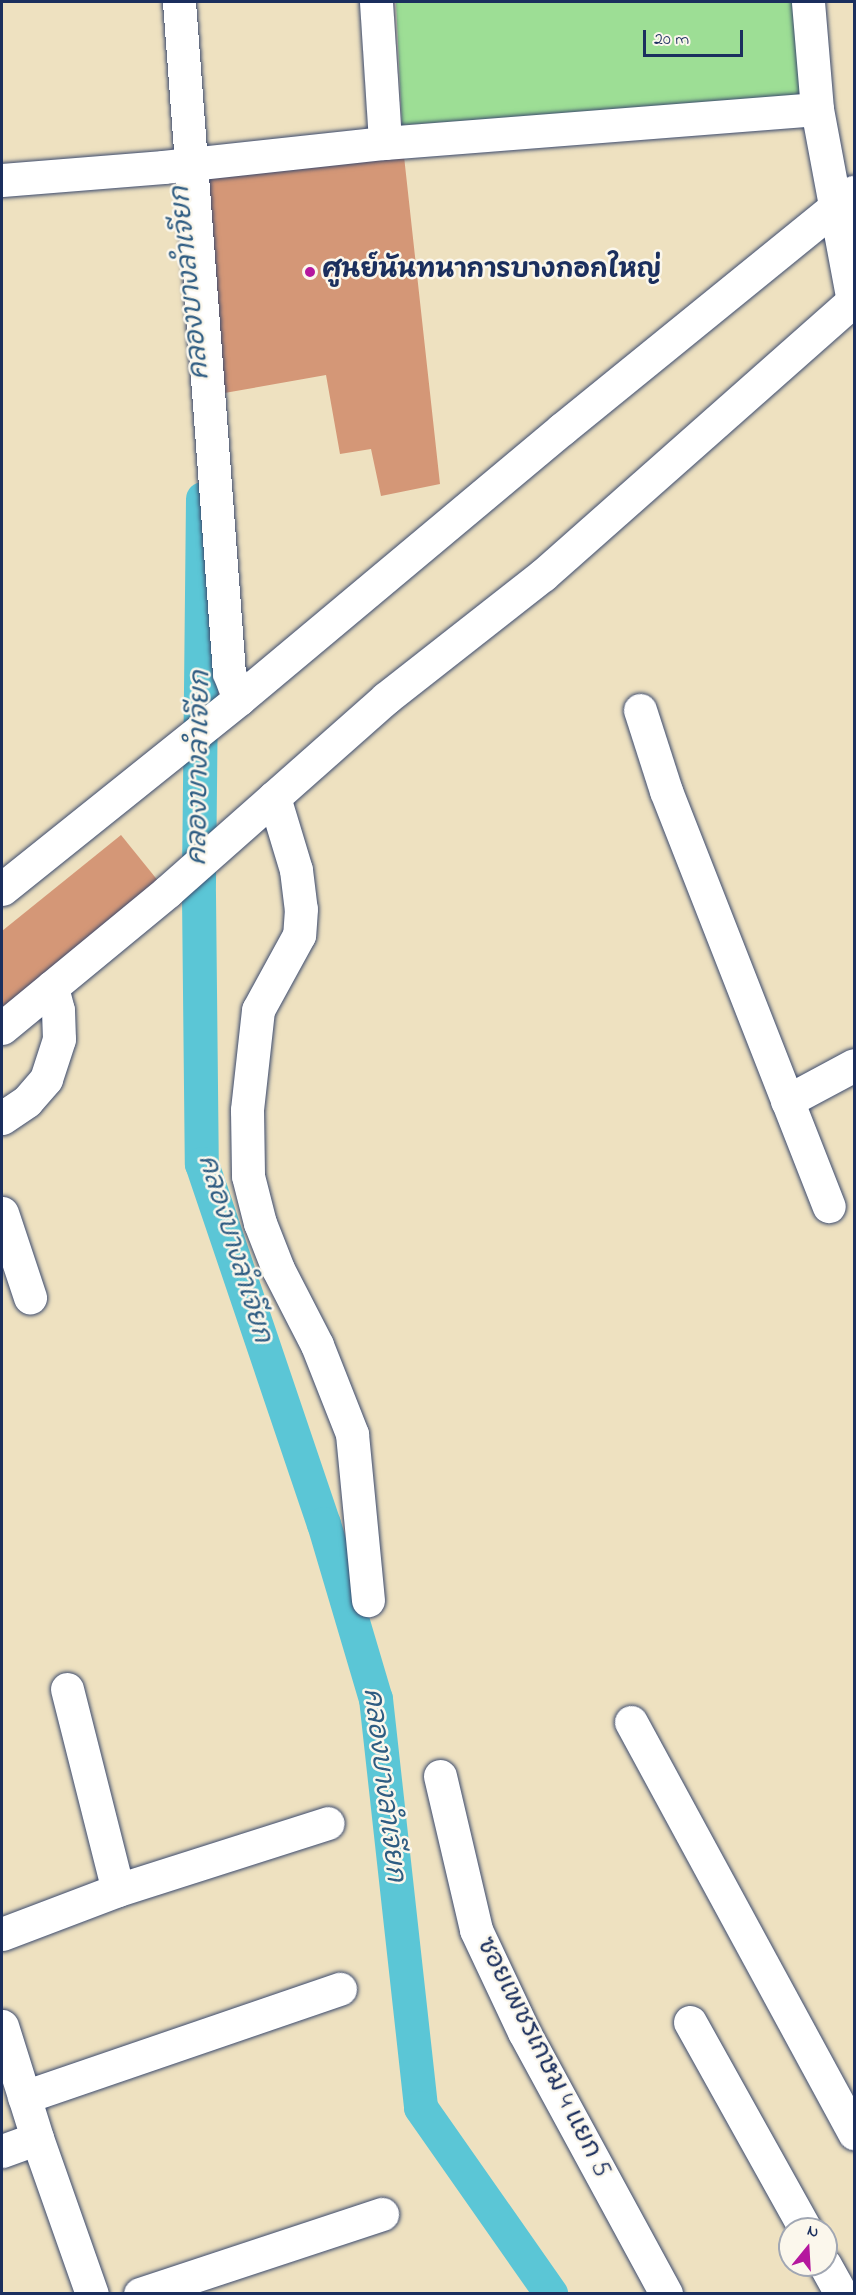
<!DOCTYPE html>
<html>
<head>
<meta charset="utf-8">
<style>
	body { margin:0 }
	#map { position:relative; width:856px; height:2295px; overflow:hidden; background:#eee1c0; font-family:"Indie Flower","Playpen Sans Thai",sans-serif }
	div>[style] { position:absolute }
	.green>* { inset:0; background:#9dde95 }
	.canal>* { height:34px; margin:-17px; padding:0 17px; transform-origin:17px; border-radius:17px; background:#5bc6d6 }
	.building>* { inset:0; background:#d49777 }
	.roads { filter:drop-shadow(0 0 2px #3b4a6d) drop-shadow(0 0 2px #3b4a6d) }
	.minor>* { height:33px; margin:-16.5px; padding:0 16.5px; transform-origin:16.5px; border-radius:16.5px; background:#fff }
	.dots>* { width:16px; height:16px; translate:-50% -50%; box-sizing:border-box; border:3px solid #fbf7ec; border-radius:50% }
	span { translate:-50% -50%; white-space:nowrap; text-align:center; line-height:1.15; -webkit-text-stroke:5px #fbf7ec; paint-order:stroke }
	.poi-label { font-size:26px; color:#1b2f5e; font-weight:700 }
	.left { translate:0 -50%; text-align:left }
	.street-label { font-size:26px; color:#1b2f5e }
	.water-label { font-size:27px; color:#2e5c82; font-style:italic }
	.frame { position:absolute; inset:0; border:3px solid #1b2f5e; pointer-events:none }
	.north { position:absolute; left:778px; top:2217px; width:60px; height:60px; box-sizing:border-box; background:#fbf7ec; border:2px solid #a1a7b3; border-radius:50%; rotate:18deg; font-size:16px; font-weight:700; line-height:24px; text-align:center; color:#1b2f5e }
	.north::after { content:''; display:block; margin:auto; width:21px; height:27px; background:#b5179e; clip-path:polygon(50% 0,100% 100%,50% 72%,0 100%) }
	.scale { position:absolute; left:643px; top:30px; width:100px; height:27px; box-sizing:border-box; border:3px solid #1b2f5e; border-top:0; padding-left:8px; font-size:18px; line-height:21px; white-space:nowrap; color:#1b2f5e; -webkit-text-stroke:4px #fbf7ec; paint-order:stroke }
</style>
</head>
<body>
<div id="map">
	<div class="green">
		<div style="clip-path:polygon(396px 2px,799px 2px,807px 98px,402px 125px)"></div>
	</div>
	<div class="canal">
		<div style="left:203px;top:499px;width:397px;rotate:90.6deg"></div>
		<div style="left:199px;top:896px;width:268px;rotate:89.4deg"></div>
		<div style="left:202px;top:1164px;width:380px;rotate:71.3deg"></div>
		<div style="left:324px;top:1524px;width:183px;rotate:73.5deg"></div>
		<div style="left:376px;top:1699px;width:411px;rotate:83.7deg"></div>
		<div style="left:421px;top:2108px;width:227px;rotate:55deg"></div>
	</div>
	<div class="building">
		<div style="clip-path:polygon(403px 147px,440px 484px,381px 496px,371px 449px,340px 454px,326px 375px,213px 395px,196px 168px)"></div>
		<div style="clip-path:polygon(121px 835px,159px 882px,2px 1009px,2px 931px)"></div>
	</div>
	<div class="roads">
		<div class="minor">
			<div style="left:376px;top:2px;width:141px;rotate:86.3deg"></div>
			<div style="left:808px;top:2px;width:107px;rotate:85.2deg"></div>
			<div style="left:817px;top:109px;width:195px;rotate:79.4deg"></div>
			<div style="left:2px;top:180px;width:162px;rotate:-4.6deg"></div>
			<div style="left:163px;top:167px;width:223px;rotate:-6.2deg"></div>
			<div style="left:385px;top:143px;width:433px;rotate:-4.5deg"></div>
			<div style="left:239px;top:699px;width:421px;rotate:-39.9deg"></div>
			<div style="left:562px;top:429px;width:376px;rotate:-39.1deg"></div>
			<div style="left:640px;top:710px;width:85px;rotate:72.2deg"></div>
			<div style="left:666px;top:791px;width:446px;rotate:68.6deg"></div>
			<div style="left:274px;top:797px;width:76px;rotate:73.2deg"></div>
			<div style="left:296px;top:870px;width:39px;rotate:83deg"></div>
			<div style="left:301px;top:909px;width:26px;rotate:94deg"></div>
			<div style="left:299px;top:935px;width:85px;rotate:118.7deg"></div>
			<div style="left:258px;top:1010px;width:101px;rotate:96.3deg"></div>
			<div style="left:247px;top:1110px;width:66px;rotate:89.1deg"></div>
			<div style="left:248px;top:1176px;width:49px;rotate:75.7deg"></div>
			<div style="left:260px;top:1223px;width:49px;rotate:68.6deg"></div>
			<div style="left:278px;top:1269px;width:85px;rotate:62.8deg"></div>
			<div style="left:317px;top:1345px;width:96px;rotate:68.5deg"></div>
			<div style="left:352px;top:1434px;width:167px;rotate:84.5deg"></div>
			<div style="left:2px;top:889px;width:304px;rotate:-38.7deg"></div>
			<div style="left:239px;top:699px;width:28px;rotate:-111deg"></div>
			<div style="left:229px;top:673px;width:673px;rotate:-94.26deg"></div>
			<div style="left:2px;top:1028px;width:215px;rotate:-39.5deg"></div>
			<div style="left:168px;top:891px;width:291px;rotate:-41.5deg"></div>
			<div style="left:386px;top:698px;width:199px;rotate:-38.1deg"></div>
			<div style="left:543px;top:575px;width:415px;rotate:-41.5deg"></div>
			<div style="left:787px;top:1101px;width:76px;rotate:-28.2deg"></div>
			<div style="left:2px;top:1118px;width:30px;rotate:-34deg"></div>
			<div style="left:27px;top:1101px;width:29px;rotate:-49deg"></div>
			<div style="left:46px;top:1079px;width:42px;rotate:-72deg"></div>
			<div style="left:59px;top:1039px;width:29px;rotate:-92deg"></div>
			<div style="left:58px;top:1010px;width:24px;rotate:-105deg"></div>
			<div style="left:2px;top:1213px;width:89px;rotate:71.6deg"></div>
			<div style="left:67px;top:1689px;width:207px;rotate:75.8deg"></div>
			<div style="left:631px;top:1722px;width:468px;rotate:61.5deg"></div>
			<div style="left:440px;top:1776px;width:158px;rotate:76.8deg"></div>
			<div style="left:476px;top:1930px;width:113px;rotate:64.8deg"></div>
			<div style="left:524px;top:2032px;width:298px;rotate:61.5deg"></div>
			<div style="left:2px;top:1934px;width:124px;rotate:-20.8deg"></div>
			<div style="left:118px;top:1890px;width:220px;rotate:-17.7deg"></div>
			<div style="left:690px;top:2022px;width:237px;rotate:60.9deg"></div>
			<div style="left:2px;top:2026px;width:117px;rotate:72.6deg"></div>
			<div style="left:37px;top:2138px;width:165px;rotate:70.6deg"></div>
			<div style="left:24px;top:2097px;width:334px;rotate:-18.9deg"></div>
			<div style="left:2px;top:2151px;width:37px;rotate:-20deg"></div>
			<div style="left:825px;top:2265px;width:33px;rotate:61deg"></div>
			<div style="left:140px;top:2294px;width:255px;rotate:-18.3deg"></div>
		</div>
	</div>
	<div class="dots">
		<div style="left:310px;top:272px;background:#b5179e"></div>
	</div>
	<div class="poi-label">
		<span class="left" style="left:322px;top:272px">ศูนย์นันทนาการบางกอกใหญ่</span>
	</div>
	<div class="street-label">
		<span style="left:542px;top:2058px;rotate:63deg">ซอยเพชรเกษม 4 แยก 5</span>
	</div>
	<div class="water-label">
		<span style="left:191px;top:283px;rotate:-96deg">คลองบางลำเจียก</span>
		<span style="left:200px;top:768px;rotate:-89deg">คลองบางลำเจียก</span>
		<span style="left:234px;top:1249px;rotate:73deg">คลองบางลำเจียก</span>
		<span style="left:383px;top:1785px;rotate:83deg">คลองบางลำเจียก</span>
	</div>
	<div class="frame"></div>
	<div class="north">N</div>
	<div class="scale">20 m</div>
</div>
</body>
</html>
